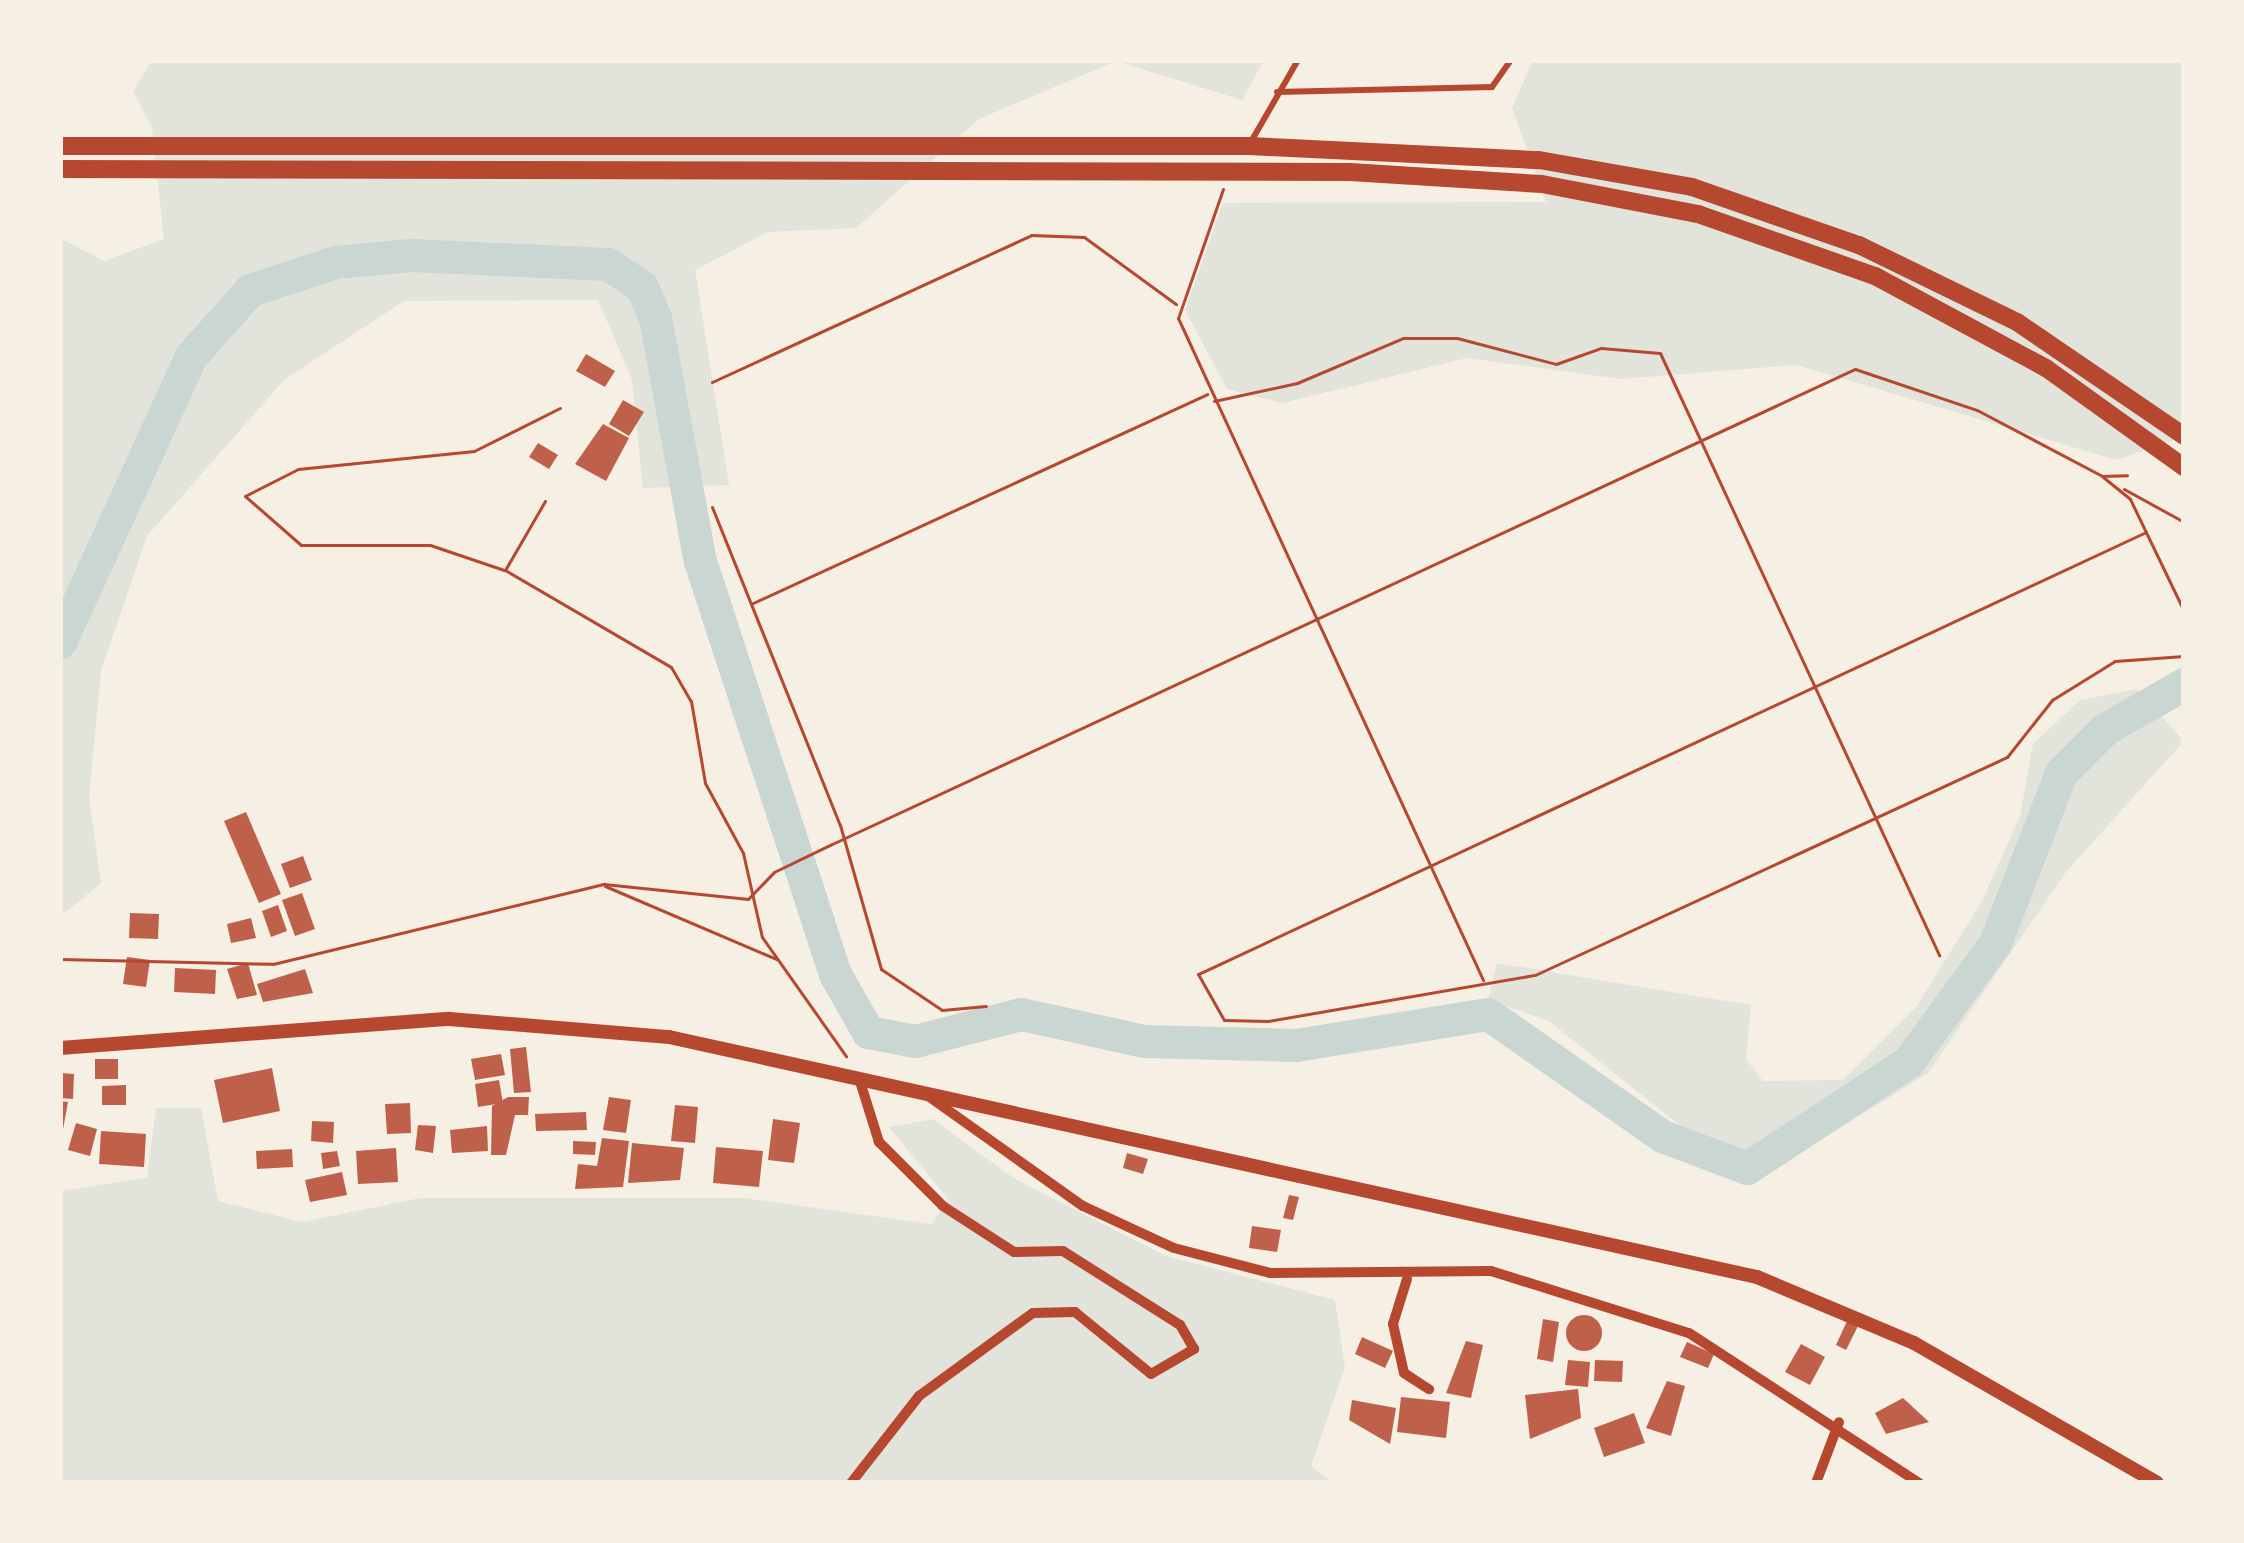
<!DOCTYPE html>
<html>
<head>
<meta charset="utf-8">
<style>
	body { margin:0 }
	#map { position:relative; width:2244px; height:1543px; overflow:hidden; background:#f6efe4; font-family:Merriweather,serif }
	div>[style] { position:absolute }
	.green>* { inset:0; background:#e2e4dc }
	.river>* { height:33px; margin:-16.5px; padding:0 16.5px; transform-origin:16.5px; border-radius:16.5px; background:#c9d6d2 }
	.building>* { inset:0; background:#bf614a }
	.round { border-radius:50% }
	.path>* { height:3px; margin:-1.5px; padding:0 1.5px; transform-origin:1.5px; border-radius:1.5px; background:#b5482f }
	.service>* { height:6px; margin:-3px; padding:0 3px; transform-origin:3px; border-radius:3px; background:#b5482f }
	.minor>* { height:10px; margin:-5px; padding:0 5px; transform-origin:5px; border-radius:5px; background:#b5482f }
	.tertiary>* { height:14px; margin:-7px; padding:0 7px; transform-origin:7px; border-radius:7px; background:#b5482f }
	.primary>* { height:18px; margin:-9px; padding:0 9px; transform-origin:9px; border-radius:9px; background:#b5482f }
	span { translate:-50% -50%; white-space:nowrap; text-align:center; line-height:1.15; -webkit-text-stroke:12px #f6efe4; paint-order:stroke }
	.frame { position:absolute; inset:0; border:63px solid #f6efe4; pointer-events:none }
</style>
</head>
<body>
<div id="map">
	<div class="green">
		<div style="clip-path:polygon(152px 60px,1264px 60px,1242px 100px,1116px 61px,979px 119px,856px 228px,768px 232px,695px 270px,729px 485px,643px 488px,632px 380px,598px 300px,404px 301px,284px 380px,147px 536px,101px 671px,89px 798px,101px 883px,60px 917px,60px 238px,104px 261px,164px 239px,152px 128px,133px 91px)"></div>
		<div style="clip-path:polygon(1533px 60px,2184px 60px,2184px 437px,2116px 460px,1797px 365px,1620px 379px,1467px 358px,1283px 403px,1227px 389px,1185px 310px,1223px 203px,1546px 202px,1512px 108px)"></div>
		<div style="clip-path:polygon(2137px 689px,2184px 741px,2066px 872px,1928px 1073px,1752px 1183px,1549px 1021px,1488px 1000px,1497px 963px,1751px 1005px,1746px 1059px,1763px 1081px,1843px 1080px,1916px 1007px,1982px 901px,2020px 816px,2033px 744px,2080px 700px)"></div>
		<div style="clip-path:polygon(156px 1108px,201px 1108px,218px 1201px,302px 1222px,420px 1198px,744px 1198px,932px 1224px,948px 1199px,889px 1127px,933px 1119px,1015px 1179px,1166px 1256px,1335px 1300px,1345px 1367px,1311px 1466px,1334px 1483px,60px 1483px,60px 1191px,147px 1178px)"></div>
	</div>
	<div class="river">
		<div style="left:60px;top:642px;width:315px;rotate:-65.4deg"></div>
		<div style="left:191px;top:356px;width:89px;rotate:-48.2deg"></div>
		<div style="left:250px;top:290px;width:89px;rotate:-18.2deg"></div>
		<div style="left:335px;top:262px;width:76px;rotate:-5.3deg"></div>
		<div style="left:411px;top:255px;width:197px;rotate:2.6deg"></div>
		<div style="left:608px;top:264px;width:41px;rotate:34.1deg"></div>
		<div style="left:642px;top:287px;width:33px;rotate:67deg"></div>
		<div style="left:655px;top:317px;width:248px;rotate:79.6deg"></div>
		<div style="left:700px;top:561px;width:435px;rotate:71.9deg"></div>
		<div style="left:835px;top:974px;width:67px;rotate:60.4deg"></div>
		<div style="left:868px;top:1032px;width:48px;rotate:10.8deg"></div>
		<div style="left:915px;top:1041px;width:109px;rotate:-14.3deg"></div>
		<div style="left:1021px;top:1014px;width:126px;rotate:12.4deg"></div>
		<div style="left:1144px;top:1041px;width:152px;rotate:1.5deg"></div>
		<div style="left:1296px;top:1045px;width:194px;rotate:-9.2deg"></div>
		<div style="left:1488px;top:1014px;width:213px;rotate:35deg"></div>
		<div style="left:1662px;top:1136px;width:91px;rotate:20.6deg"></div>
		<div style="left:1747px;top:1168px;width:193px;rotate:-33.4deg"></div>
		<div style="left:1908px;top:1062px;width:147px;rotate:-53.8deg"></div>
		<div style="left:1995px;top:943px;width:182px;rotate:-68.8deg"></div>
		<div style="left:2061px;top:773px;width:62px;rotate:-45deg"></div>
		<div style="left:2105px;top:729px;width:91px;rotate:-29.7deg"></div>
	</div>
	<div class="building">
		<div style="clip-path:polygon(586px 354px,615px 371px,605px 387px,576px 371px)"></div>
		<div style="clip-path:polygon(623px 400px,644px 412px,629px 436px,609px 424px)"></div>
		<div style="clip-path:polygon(603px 424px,629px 438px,606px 481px,575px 464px)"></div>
		<div style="clip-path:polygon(538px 443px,558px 455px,549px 469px,529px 457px)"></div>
		<div style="clip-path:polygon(246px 812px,281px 894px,259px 903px,224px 821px)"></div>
		<div style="clip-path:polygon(303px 856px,312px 880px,290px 888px,281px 864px)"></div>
		<div style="clip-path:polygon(302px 893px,315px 929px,295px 936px,282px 900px)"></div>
		<div style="clip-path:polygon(278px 905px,287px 931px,271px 937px,262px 911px)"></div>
		<div style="clip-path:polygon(130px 913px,159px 914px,158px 939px,129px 938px)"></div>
		<div style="clip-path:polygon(251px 918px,256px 938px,231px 943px,227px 924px)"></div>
		<div style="clip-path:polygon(127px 957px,150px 960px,146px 987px,123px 984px)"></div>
		<div style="clip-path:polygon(248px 963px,257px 995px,237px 999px,227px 969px)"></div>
		<div style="clip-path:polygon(175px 968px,216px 970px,215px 994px,174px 992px)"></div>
		<div style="clip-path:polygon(305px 969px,313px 993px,263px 1002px,257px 984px)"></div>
		<div style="clip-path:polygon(526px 1047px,531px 1092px,514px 1093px,510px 1049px)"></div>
		<div style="clip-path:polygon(501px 1054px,505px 1075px,475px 1080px,471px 1059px)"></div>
		<div style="clip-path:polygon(95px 1059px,118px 1059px,118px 1079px,95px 1079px)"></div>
		<div style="clip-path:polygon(272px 1068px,280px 1111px,223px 1123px,214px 1080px)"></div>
		<div style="clip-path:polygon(60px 1073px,74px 1074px,73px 1099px,60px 1098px)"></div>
		<div style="clip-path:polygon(499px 1080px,503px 1103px,478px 1107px,475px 1084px)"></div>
		<div style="clip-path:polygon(126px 1085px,126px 1105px,102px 1105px,102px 1086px)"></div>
		<div style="clip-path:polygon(508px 1097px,529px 1097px,528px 1115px,515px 1115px,506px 1155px,491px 1155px,492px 1106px)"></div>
		<div style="clip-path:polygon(609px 1097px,631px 1100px,626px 1133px,603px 1130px)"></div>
		<div style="clip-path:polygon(60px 1101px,68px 1102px,60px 1146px,61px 1122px)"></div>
		<div style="clip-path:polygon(410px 1103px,411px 1133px,387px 1134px,385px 1104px)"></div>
		<div style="clip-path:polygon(675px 1105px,698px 1107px,695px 1143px,671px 1141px)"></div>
		<div style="clip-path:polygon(586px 1112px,587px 1130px,536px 1131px,535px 1114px)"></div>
		<div style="clip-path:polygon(773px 1119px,800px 1123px,794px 1163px,768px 1160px)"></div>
		<div style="clip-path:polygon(312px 1121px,334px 1122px,333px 1143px,311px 1141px)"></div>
		<div style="clip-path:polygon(76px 1123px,97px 1129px,90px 1156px,68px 1150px)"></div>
		<div style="clip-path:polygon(418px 1125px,436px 1126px,433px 1153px,415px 1150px)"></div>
		<div style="clip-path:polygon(487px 1126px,488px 1151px,452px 1153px,450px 1130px)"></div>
		<div style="clip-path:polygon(101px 1131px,146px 1134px,144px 1167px,99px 1164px)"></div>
		<div style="clip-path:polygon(602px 1138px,629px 1141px,623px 1187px,575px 1189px,578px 1164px,597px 1166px)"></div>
		<div style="clip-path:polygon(573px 1141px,596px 1142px,595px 1155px,573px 1154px)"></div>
		<div style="clip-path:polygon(632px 1143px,684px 1148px,680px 1180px,628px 1183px)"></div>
		<div style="clip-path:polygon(716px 1147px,763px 1151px,759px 1187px,713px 1183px)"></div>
		<div style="clip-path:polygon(396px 1148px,398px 1182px,358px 1184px,356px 1151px)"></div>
		<div style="clip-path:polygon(292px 1149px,293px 1167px,257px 1169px,256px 1151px)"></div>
		<div style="clip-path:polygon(337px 1151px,340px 1166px,323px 1169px,321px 1153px)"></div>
		<div style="clip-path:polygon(1127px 1153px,1148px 1159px,1143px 1174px,1123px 1168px)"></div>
		<div style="clip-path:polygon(342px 1172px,347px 1195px,310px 1202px,305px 1180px)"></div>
		<div style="clip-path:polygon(1289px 1195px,1299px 1197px,1293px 1220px,1283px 1218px)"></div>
		<div style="clip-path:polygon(1252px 1226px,1281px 1230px,1277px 1252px,1249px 1248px)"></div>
		<div class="round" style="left:1566px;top:1315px;width:36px;height:36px"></div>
		<div style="clip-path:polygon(1543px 1319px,1559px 1322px,1553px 1362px,1537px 1359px)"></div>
		<div style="clip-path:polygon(1847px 1321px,1858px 1326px,1846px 1350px,1836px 1345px)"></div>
		<div style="clip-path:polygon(1362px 1337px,1393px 1351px,1385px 1368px,1355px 1354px)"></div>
		<div style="clip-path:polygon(1466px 1341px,1483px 1345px,1471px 1398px,1446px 1393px)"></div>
		<div style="clip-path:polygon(1687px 1342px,1714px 1354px,1708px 1368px,1680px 1357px)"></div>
		<div style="clip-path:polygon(1801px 1344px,1825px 1357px,1810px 1385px,1785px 1372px)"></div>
		<div style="clip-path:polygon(1568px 1360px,1590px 1362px,1588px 1387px,1565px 1385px)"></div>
		<div style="clip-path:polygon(1595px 1360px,1623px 1361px,1622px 1382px,1594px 1381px)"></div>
		<div style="clip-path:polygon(1667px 1381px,1685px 1386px,1671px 1436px,1646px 1428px)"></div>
		<div style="clip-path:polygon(1578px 1389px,1581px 1418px,1530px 1439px,1525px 1395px)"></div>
		<div style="clip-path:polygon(1401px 1397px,1450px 1402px,1446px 1438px,1397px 1432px)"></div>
		<div style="clip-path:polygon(1903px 1398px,1929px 1422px,1886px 1434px,1875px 1413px)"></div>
		<div style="clip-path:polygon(1352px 1400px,1396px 1408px,1390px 1444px,1349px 1420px)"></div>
		<div style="clip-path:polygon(1634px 1413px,1645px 1443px,1604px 1457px,1594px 1428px)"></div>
	</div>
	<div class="path">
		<div style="left:1223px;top:189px;width:137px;rotate:109.2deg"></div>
		<div style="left:1178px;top:318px;width:729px;rotate:65.26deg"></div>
		<div style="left:712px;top:382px;width:351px;rotate:-24.7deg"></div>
		<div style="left:1031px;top:235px;width:53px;rotate:2.2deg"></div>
		<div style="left:1084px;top:237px;width:114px;rotate:36.1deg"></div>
		<div style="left:1214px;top:401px;width:85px;rotate:-12.2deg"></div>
		<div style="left:1297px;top:383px;width:115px;rotate:-23deg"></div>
		<div style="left:1403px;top:338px;width:54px"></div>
		<div style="left:1457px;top:338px;width:102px;rotate:14.7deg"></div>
		<div style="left:1556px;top:364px;width:48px;rotate:-19.6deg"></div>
		<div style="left:1601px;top:348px;width:59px;rotate:4.8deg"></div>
		<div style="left:1660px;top:353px;width:664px;rotate:65.13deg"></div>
		<div style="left:2103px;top:477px;width:35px;rotate:39deg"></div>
		<div style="left:2130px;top:499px;width:124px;rotate:64.3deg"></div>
		<div style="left:2124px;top:489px;width:68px;rotate:28.8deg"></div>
		<div style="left:545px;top:501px;width:80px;rotate:120.1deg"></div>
		<div style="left:505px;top:570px;width:192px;rotate:30.3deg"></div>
		<div style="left:671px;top:667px;width:39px;rotate:60deg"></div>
		<div style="left:691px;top:701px;width:83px;rotate:80.3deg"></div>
		<div style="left:705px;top:783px;width:80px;rotate:61.5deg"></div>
		<div style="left:743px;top:853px;width:86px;rotate:77.3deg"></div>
		<div style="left:762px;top:937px;width:146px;rotate:54.8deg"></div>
		<div style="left:712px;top:507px;width:343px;rotate:68.1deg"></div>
		<div style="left:840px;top:825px;width:150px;rotate:74.1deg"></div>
		<div style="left:881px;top:969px;width:73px;rotate:33.9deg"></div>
		<div style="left:942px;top:1010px;width:44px;rotate:-5.2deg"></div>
		<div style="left:2146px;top:532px;width:1046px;rotate:155deg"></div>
		<div style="left:1198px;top:974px;width:53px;rotate:60.5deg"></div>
		<div style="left:1224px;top:1020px;width:44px;rotate:1.3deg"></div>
		<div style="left:1268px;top:1021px;width:271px;rotate:-9.8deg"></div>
		<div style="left:1535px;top:975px;width:520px;rotate:-24.79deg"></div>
		<div style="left:2007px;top:757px;width:73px;rotate:-51.7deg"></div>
		<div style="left:2052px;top:700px;width:74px;rotate:-31.8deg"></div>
		<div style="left:2115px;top:661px;width:69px;rotate:-4.1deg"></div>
		<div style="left:504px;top:570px;width:78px;rotate:-161.3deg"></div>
		<div style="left:430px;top:545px;width:129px;rotate:180deg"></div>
		<div style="left:301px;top:545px;width:74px;rotate:-138.8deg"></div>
		<div style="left:245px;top:496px;width:59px;rotate:-27deg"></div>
		<div style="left:298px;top:469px;width:177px;rotate:-5.8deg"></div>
		<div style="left:474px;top:451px;width:96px;rotate:-26.6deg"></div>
		<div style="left:753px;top:603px;width:500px;rotate:-24.7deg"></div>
		<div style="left:605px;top:886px;width:186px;rotate:23.1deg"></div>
		<div style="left:60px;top:959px;width:213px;rotate:1.3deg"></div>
		<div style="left:273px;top:964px;width:341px;rotate:-13.6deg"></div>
		<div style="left:604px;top:884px;width:145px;rotate:5.9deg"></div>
		<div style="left:748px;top:899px;width:37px;rotate:-46deg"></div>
		<div style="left:774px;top:872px;width:64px;rotate:-25.8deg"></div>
		<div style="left:832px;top:844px;width:1128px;rotate:-24.91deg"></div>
		<div style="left:1855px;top:369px;width:129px;rotate:18.6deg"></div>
		<div style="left:1977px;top:410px;width:141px;rotate:27.8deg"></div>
		<div style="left:2102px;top:476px;width:25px;rotate:-2deg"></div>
	</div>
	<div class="service">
		<div style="left:1277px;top:92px;width:215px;rotate:-1.3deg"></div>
		<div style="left:1492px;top:87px;width:33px;rotate:-55deg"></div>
		<div style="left:1252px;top:140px;width:92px;rotate:-60.1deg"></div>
	</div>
	<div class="minor">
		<div style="left:928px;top:1096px;width:190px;rotate:35.4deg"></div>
		<div style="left:1083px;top:1206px;width:100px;rotate:24.8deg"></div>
		<div style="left:1174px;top:1248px;width:99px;rotate:14.6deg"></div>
		<div style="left:1270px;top:1273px;width:221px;rotate:-0.5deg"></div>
		<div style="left:1491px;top:1271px;width:207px;rotate:17.4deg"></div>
		<div style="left:1689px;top:1333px;width:275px;rotate:33.1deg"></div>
		<div style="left:1407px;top:1279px;width:47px;rotate:107.3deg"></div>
		<div style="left:1393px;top:1324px;width:50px;rotate:77.3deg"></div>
		<div style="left:1404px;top:1373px;width:30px;rotate:33deg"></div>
		<div style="left:851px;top:1483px;width:110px;rotate:-52deg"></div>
		<div style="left:919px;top:1396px;width:141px;rotate:-36.1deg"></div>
		<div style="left:1033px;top:1313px;width:42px;rotate:-1.4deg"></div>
		<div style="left:1075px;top:1312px;width:98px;rotate:39.2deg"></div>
		<div style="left:1151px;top:1374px;width:50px;rotate:-30.2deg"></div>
		<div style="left:1194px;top:1349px;width:28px;rotate:-120deg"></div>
		<div style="left:1180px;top:1325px;width:138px;rotate:-147.7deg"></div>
		<div style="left:1063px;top:1251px;width:49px;rotate:178.8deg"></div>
		<div style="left:1014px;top:1252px;width:85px;rotate:-147.1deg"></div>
		<div style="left:943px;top:1206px;width:91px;rotate:-135deg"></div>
		<div style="left:879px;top:1142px;width:67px;rotate:-107.4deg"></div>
		<div style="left:1816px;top:1483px;width:65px;rotate:-69.3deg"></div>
	</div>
	<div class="tertiary">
		<div style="left:60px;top:1048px;width:390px;rotate:-4.3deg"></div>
		<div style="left:449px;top:1019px;width:221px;rotate:4.7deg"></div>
		<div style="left:669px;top:1037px;width:1114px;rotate:12.44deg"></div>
		<div style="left:1757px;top:1277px;width:170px;rotate:22.8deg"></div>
		<div style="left:1914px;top:1343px;width:280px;rotate:29.9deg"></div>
	</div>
	<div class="primary">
		<div style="left:60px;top:146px;width:1189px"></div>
		<div style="left:1249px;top:146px;width:290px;rotate:2.8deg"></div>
		<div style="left:1539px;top:160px;width:155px;rotate:10deg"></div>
		<div style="left:1692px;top:187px;width:177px;rotate:19.2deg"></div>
		<div style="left:1859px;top:245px;width:176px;rotate:26deg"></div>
		<div style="left:2017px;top:322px;width:202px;rotate:34.3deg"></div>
		<div style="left:60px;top:169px;width:1290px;rotate:0.13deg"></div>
		<div style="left:1350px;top:172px;width:192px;rotate:3.6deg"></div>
		<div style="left:1542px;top:184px;width:159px;rotate:10.9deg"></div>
		<div style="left:1698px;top:214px;width:188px;rotate:19.3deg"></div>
		<div style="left:1875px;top:276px;width:194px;rotate:28.3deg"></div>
		<div style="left:2046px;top:368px;width:170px;rotate:35.7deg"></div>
	</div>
	<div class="frame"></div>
</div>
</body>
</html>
